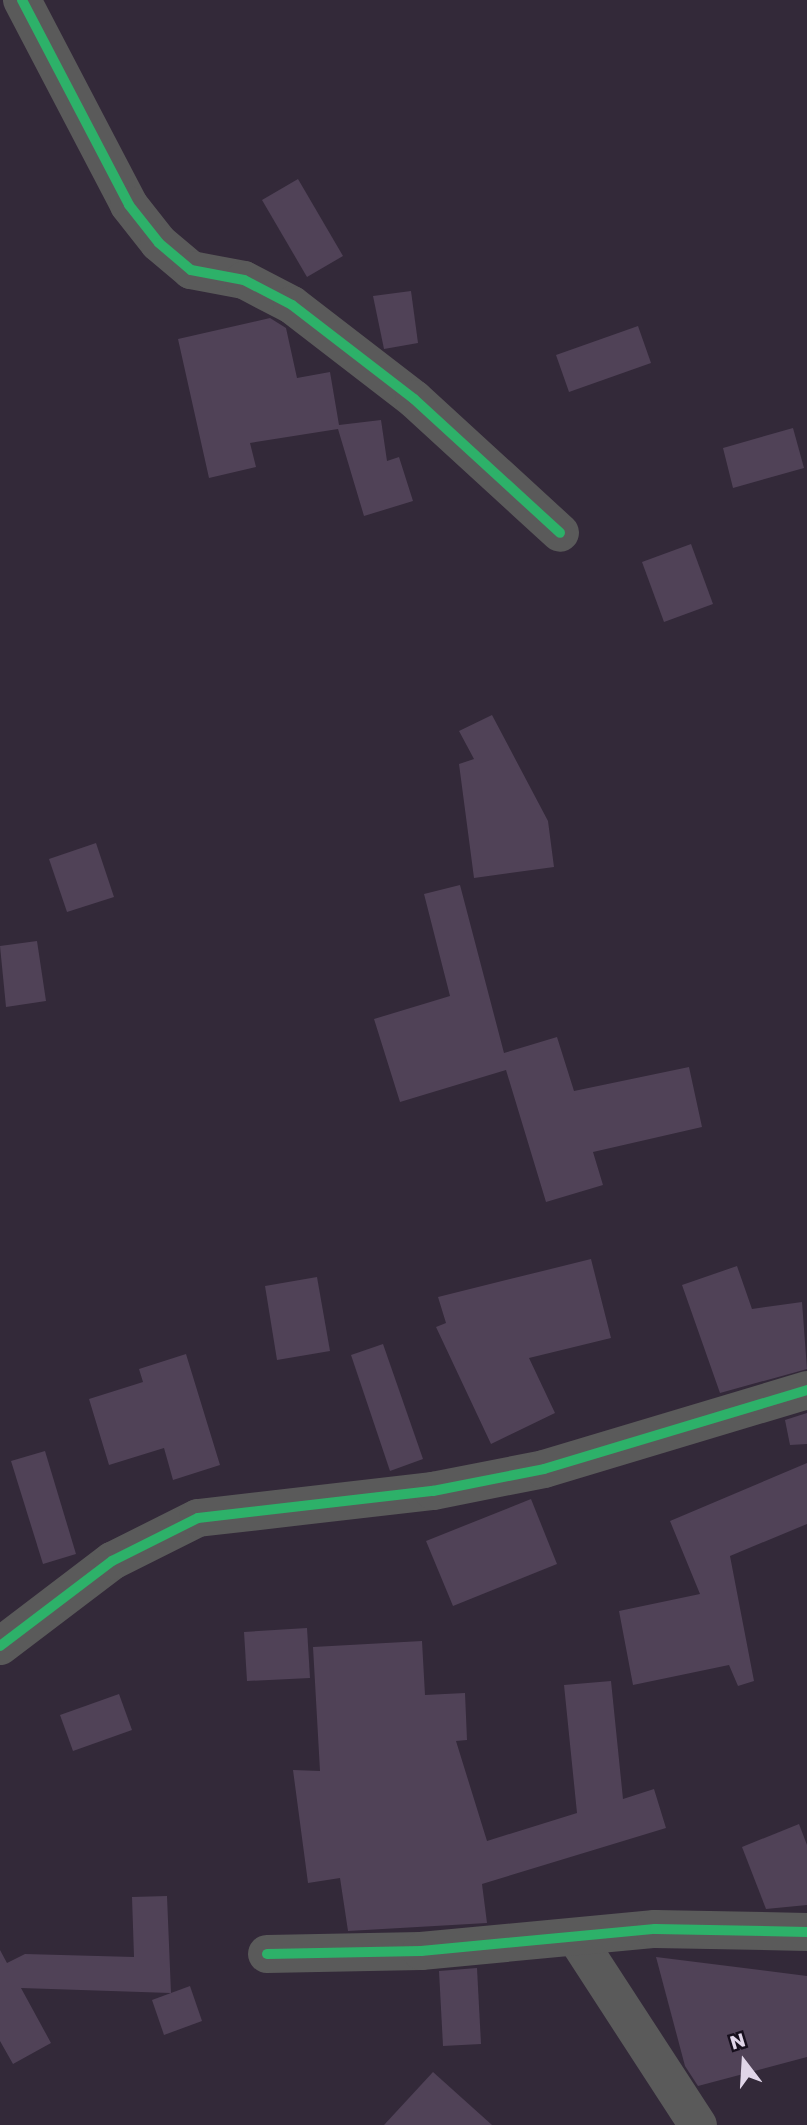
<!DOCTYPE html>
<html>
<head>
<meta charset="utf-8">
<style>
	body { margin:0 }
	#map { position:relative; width:807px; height:2125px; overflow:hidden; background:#332939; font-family:Poppins,sans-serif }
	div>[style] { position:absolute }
	.building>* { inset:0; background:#504257 }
	.street>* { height:38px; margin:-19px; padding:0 19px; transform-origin:19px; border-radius:19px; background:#5a5a5a }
	.cycleway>* { height:10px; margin:-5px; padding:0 5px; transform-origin:5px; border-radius:5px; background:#2db169 }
	span { translate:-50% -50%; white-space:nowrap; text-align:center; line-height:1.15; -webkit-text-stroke:7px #170f1d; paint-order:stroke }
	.north { position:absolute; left:709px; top:2027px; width:70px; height:70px; -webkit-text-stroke:5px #170f1d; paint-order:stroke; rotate:343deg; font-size:19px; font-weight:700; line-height:28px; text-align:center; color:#e0d5e8 }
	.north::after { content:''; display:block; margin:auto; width:24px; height:32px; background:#e0d5e8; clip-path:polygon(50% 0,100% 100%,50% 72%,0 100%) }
</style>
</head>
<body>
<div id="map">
	<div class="building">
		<div style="clip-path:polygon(298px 179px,343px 256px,307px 277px,262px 200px)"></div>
		<div style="clip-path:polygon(411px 291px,418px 343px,384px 349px,373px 296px)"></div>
		<div style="clip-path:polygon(270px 318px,286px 328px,297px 378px,330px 372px,339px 425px,381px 420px,387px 461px,399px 457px,413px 501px,364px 516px,338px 429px,250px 443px,256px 467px,209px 478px,178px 339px)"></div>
		<div style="clip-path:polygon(638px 326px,651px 363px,569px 392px,556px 355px)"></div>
		<div style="clip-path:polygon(793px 428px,804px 468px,733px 488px,723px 448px)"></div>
		<div style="clip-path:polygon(691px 544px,713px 604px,664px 622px,642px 562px)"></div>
		<div style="clip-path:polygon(492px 715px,548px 821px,554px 867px,474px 878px,459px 764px,474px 759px,459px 731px)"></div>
		<div style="clip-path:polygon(96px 843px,114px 897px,67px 912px,49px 859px)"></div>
		<div style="clip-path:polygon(460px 885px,504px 1053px,557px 1037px,574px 1091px,689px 1067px,702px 1127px,593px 1152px,603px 1185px,546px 1202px,506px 1070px,400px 1102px,374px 1019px,450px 996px,424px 894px)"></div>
		<div style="clip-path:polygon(37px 941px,46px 1001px,6px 1007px,0 946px)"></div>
		<div style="clip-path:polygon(591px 1259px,611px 1338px,529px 1358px,555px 1413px,491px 1444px,436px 1327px,446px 1323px,438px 1297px)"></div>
		<div style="clip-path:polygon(737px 1266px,752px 1309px,802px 1302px,807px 1369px,720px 1393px,682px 1285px)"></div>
		<div style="clip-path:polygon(317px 1277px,330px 1351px,277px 1360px,265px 1286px)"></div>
		<div style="clip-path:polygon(383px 1344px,423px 1459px,390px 1471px,351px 1355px)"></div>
		<div style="clip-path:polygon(186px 1354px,220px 1465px,173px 1480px,164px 1448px,109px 1465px,89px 1399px,143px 1382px,139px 1369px)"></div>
		<div style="clip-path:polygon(807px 1413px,807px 1444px,790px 1445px,785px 1420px)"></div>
		<div style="clip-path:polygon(45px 1451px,76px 1554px,43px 1564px,11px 1461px)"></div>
		<div style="clip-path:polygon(807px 1463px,807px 1524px,730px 1556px,754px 1681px,738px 1686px,729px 1665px,633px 1685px,619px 1611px,700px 1594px,670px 1521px)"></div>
		<div style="clip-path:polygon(531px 1499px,557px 1564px,453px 1606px,426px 1541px)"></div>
		<div style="clip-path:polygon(307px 1628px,310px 1678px,247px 1681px,244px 1632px)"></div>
		<div style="clip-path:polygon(422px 1641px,425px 1695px,465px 1693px,467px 1740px,456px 1741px,487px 1841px,577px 1813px,564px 1685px,611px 1681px,623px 1799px,654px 1789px,666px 1828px,482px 1884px,487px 1923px,348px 1931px,340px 1878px,308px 1883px,293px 1770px,320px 1771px,313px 1647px)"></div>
		<div style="clip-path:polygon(119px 1694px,132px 1730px,73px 1751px,60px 1715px)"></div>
		<div style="clip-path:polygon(799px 1824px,807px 1845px,807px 1905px,766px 1909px,742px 1847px)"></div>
		<div style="clip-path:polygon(167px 1896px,171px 1993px,21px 1988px,51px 2043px,13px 2064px,0 2041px,0 1950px,7px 1963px,25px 1954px,134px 1957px,132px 1897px)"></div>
		<div style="clip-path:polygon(656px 1957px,807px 1976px,807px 2057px,698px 2086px,685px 2066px)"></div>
		<div style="clip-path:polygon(477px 1968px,481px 2044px,443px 2046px,439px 1971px)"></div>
		<div style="clip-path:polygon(190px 1986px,202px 2021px,164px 2035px,152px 2000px)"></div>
		<div style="clip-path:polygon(433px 2072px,492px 2125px,384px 2125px)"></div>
	</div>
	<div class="street">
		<div style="left:22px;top:0;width:231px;rotate:62.4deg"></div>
		<div style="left:129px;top:205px;width:48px;rotate:51.7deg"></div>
		<div style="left:159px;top:243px;width:42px;rotate:40.2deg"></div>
		<div style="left:191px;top:270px;width:54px;rotate:10.7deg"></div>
		<div style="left:244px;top:280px;width:54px;rotate:27.5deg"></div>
		<div style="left:292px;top:305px;width:154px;rotate:37.6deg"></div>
		<div style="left:414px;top:399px;width:198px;rotate:42.5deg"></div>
		<div style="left:0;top:1646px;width:141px;rotate:-37.2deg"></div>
		<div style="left:112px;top:1561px;width:96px;rotate:-26.6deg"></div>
		<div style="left:198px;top:1518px;width:237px;rotate:-6.6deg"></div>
		<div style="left:433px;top:1491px;width:113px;rotate:-11.2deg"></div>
		<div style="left:544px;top:1469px;width:275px;rotate:-16.7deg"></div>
		<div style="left:577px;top:1939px;width:222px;rotate:57deg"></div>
		<div style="left:267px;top:1954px;width:154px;rotate:-1.1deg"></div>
		<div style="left:421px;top:1951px;width:235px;rotate:-5.4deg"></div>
		<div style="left:655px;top:1929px;width:152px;rotate:1.1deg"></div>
	</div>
	<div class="cycleway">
		<div style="left:22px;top:0;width:231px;rotate:62.4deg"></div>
		<div style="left:129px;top:205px;width:48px;rotate:51.7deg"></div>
		<div style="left:159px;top:243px;width:42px;rotate:40.2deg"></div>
		<div style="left:191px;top:270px;width:54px;rotate:10.7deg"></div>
		<div style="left:244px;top:280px;width:54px;rotate:27.5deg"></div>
		<div style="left:292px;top:305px;width:154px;rotate:37.6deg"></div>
		<div style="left:414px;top:399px;width:198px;rotate:42.5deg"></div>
		<div style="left:0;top:1646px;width:141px;rotate:-37.2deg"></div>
		<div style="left:112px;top:1561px;width:96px;rotate:-26.6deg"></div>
		<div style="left:198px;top:1518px;width:237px;rotate:-6.6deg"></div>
		<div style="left:433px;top:1491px;width:113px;rotate:-11.2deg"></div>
		<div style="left:544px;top:1469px;width:275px;rotate:-16.7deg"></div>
		<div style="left:267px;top:1954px;width:154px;rotate:-1.1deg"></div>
		<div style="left:421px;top:1951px;width:235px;rotate:-5.4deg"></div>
		<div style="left:655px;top:1929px;width:152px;rotate:1.1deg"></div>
	</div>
	<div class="north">N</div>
</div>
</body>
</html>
